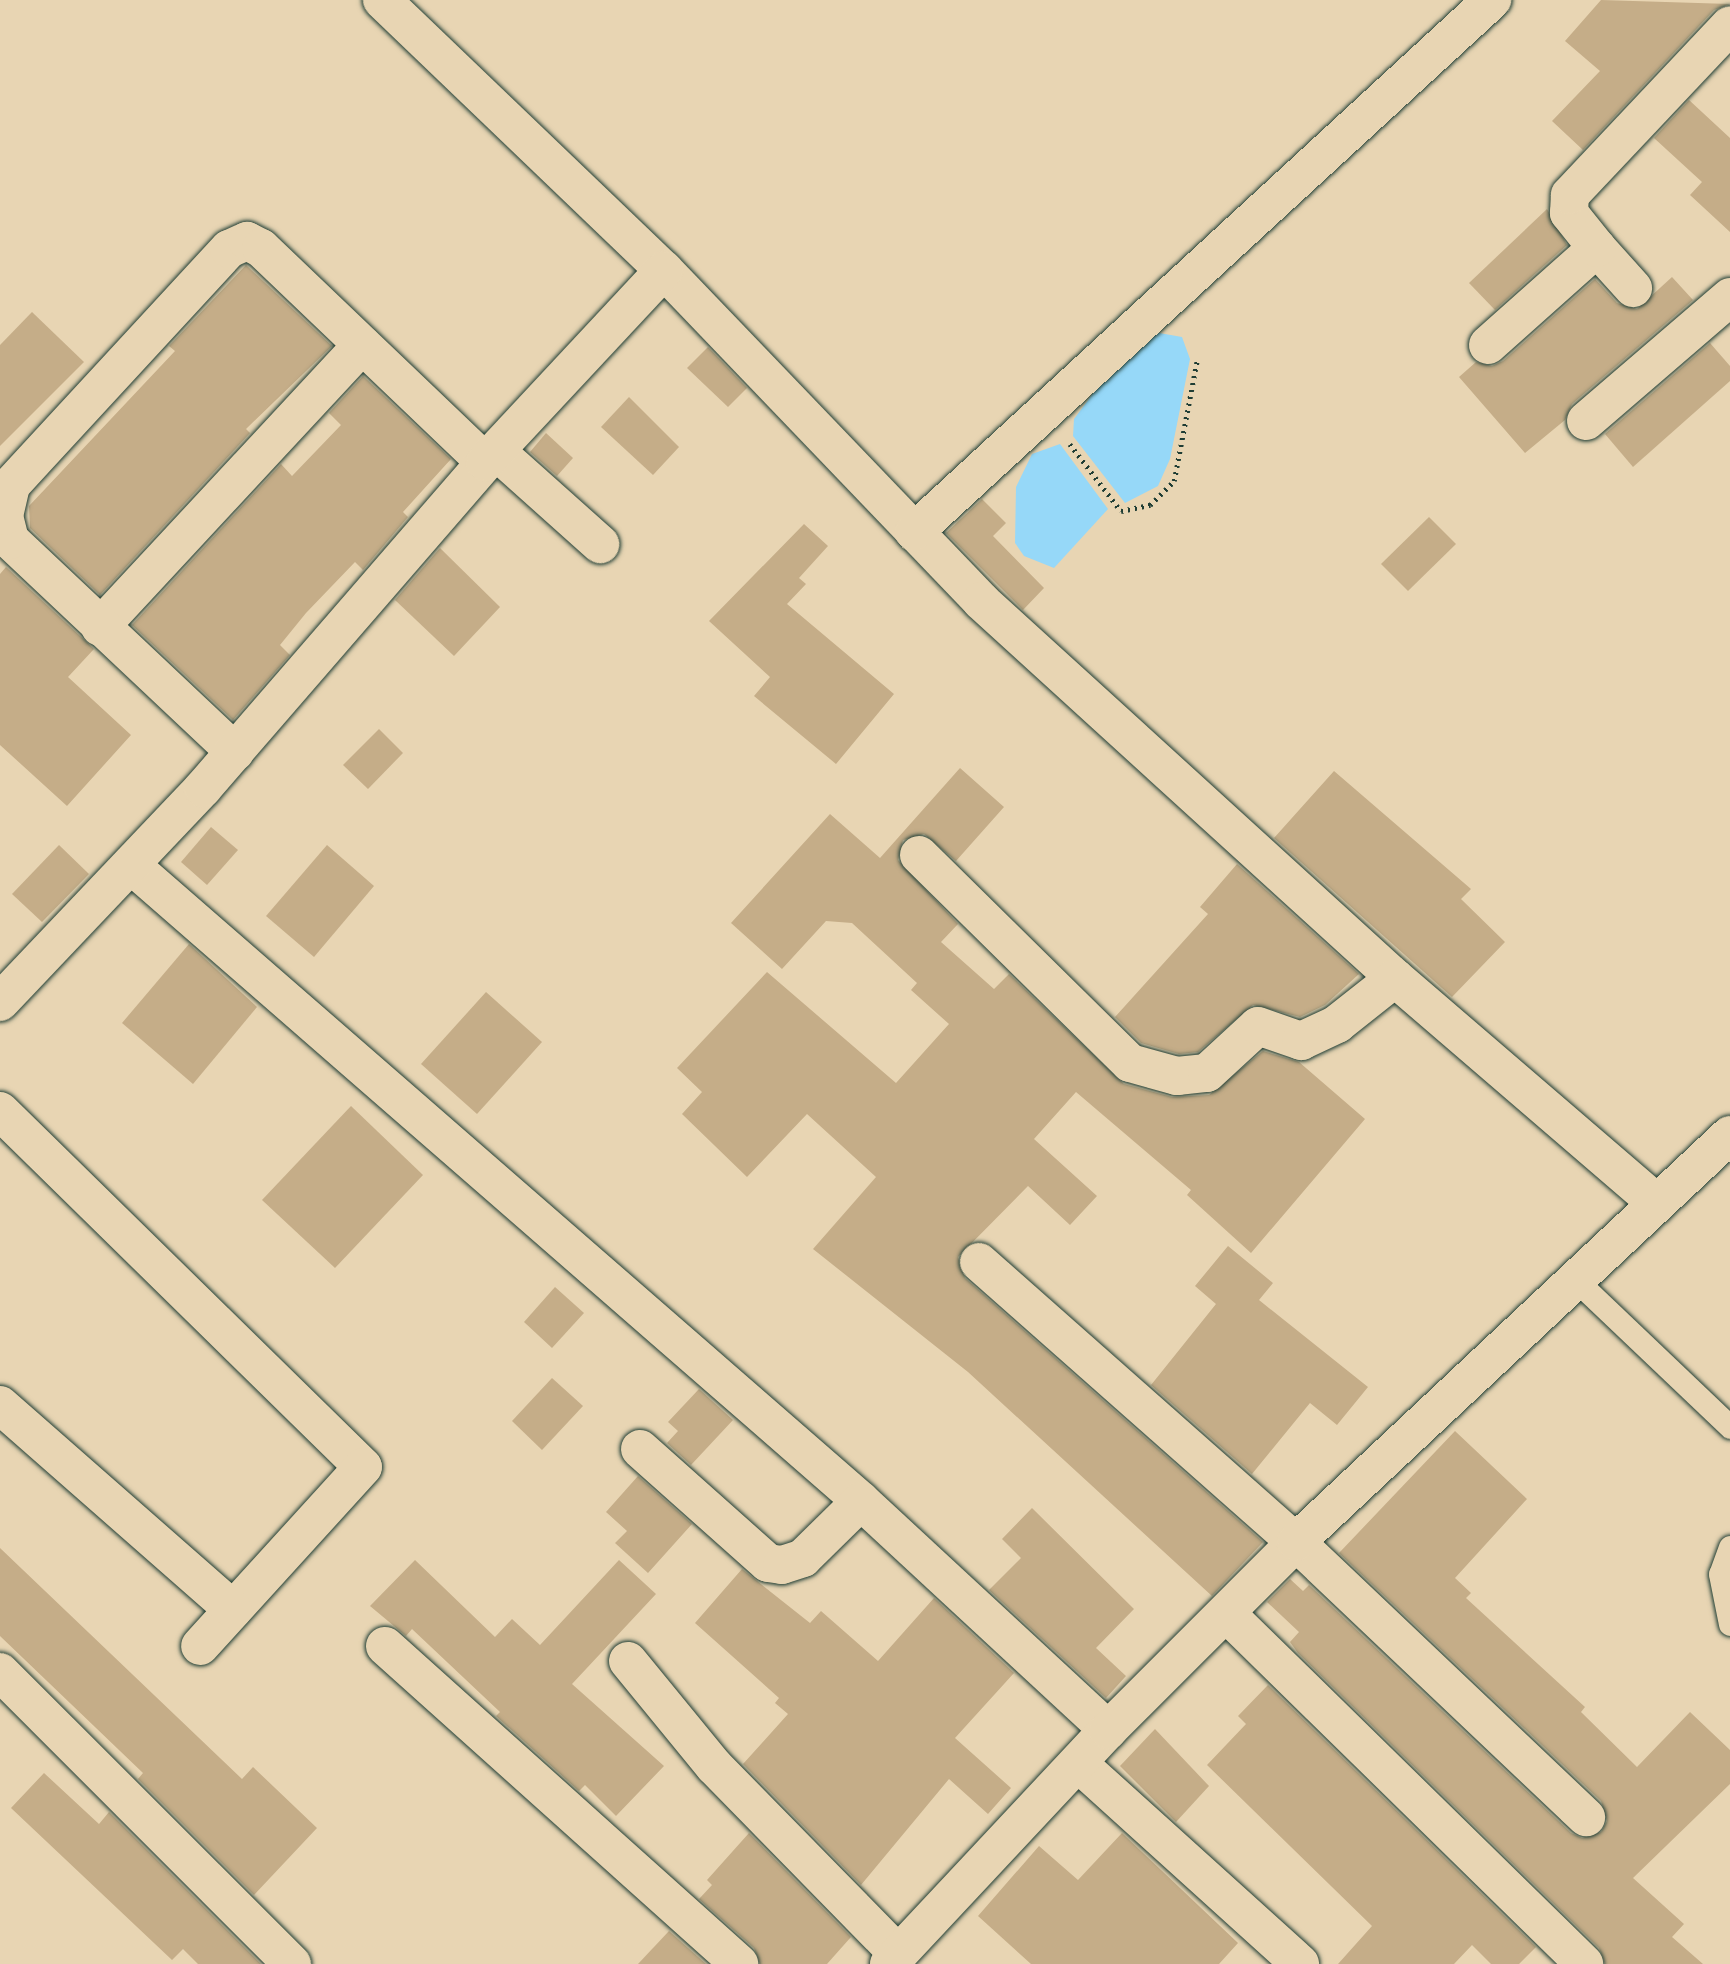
<!DOCTYPE html>
<html>
<head>
<meta charset="utf-8">
<style>
	body { margin:0 }
	#map { position:relative; width:1730px; height:1964px; overflow:hidden; background:#e8d5b3; font-family:"Balsamiq Sans",sans-serif }
	div>[style] { position:absolute }
	.water>* { inset:0; background:#96d8f8 }
	.building>* { inset:0; background:#c5ad88 }
	.path>* { height:4.5px; margin-top:-2.25px; transform-origin:0; background:repeating-linear-gradient(90deg,#1f3d34 0 2px,transparent 0 7px) }
	.roads { filter:drop-shadow(0 0 2px #1f3d34) drop-shadow(0 0 2px #1f3d34) }
	.service>* { height:23px; margin:-11.5px; padding:0 11.5px; transform-origin:11.5px; border-radius:11.5px; background:#e8d5b3 }
	.minor>* { height:38px; margin:-19px; padding:0 19px; transform-origin:19px; border-radius:19px; background:#e8d5b3 }
	span { translate:-50% -50%; white-space:nowrap; text-align:center; line-height:1.15; -webkit-text-stroke:7px #e8d5b3; paint-order:stroke }
</style>
</head>
<body>
<div id="map">
	<div class="water">
		<div style="clip-path:polygon(1148px 331px,1182px 337px,1190px 359px,1170px 459px,1158px 486px,1125px 503px,1073px 436px,1074px 419px,1117px 361px)"></div>
		<div style="clip-path:polygon(1060px 444px,1108px 509px,1054px 568px,1024px 556px,1015px 543px,1016px 487px,1032px 454px)"></div>
	</div>
	<div class="building">
		<div style="clip-path:polygon(1601px 0,1730px 4px,1714px 10px,1583px 150px,1552px 121px,1600px 71px,1565px 41px)"></div>
		<div style="clip-path:polygon(1689px 100px,1730px 138px,1730px 232px,1690px 195px,1702px 182px,1654px 138px)"></div>
		<div style="clip-path:polygon(1547px 209px,1567px 245px,1495px 310px,1469px 283px)"></div>
		<div style="clip-path:polygon(246px 265px,332px 346px,246px 429px,250px 433px,100px 595px,30px 528px,29px 506px,175px 351px,169px 346px)"></div>
		<div style="clip-path:polygon(1672px 277px,1693px 300px,1572px 404px,1565px 420px,1525px 453px,1459px 377px,1476px 362px,1492px 366px,1503px 361px,1595px 279px,1617px 303px,1637px 309px)"></div>
		<div style="clip-path:polygon(32px 312px,84px 362px,0 446px,0 345px)"></div>
		<div style="clip-path:polygon(1710px 343px,1730px 366px,1730px 381px,1633px 467px,1605px 434px)"></div>
		<div style="clip-path:polygon(708px 347px,747px 388px,728px 407px,687px 368px)"></div>
		<div style="clip-path:polygon(363px 376px,451px 459px,403px 512px,408px 517px,363px 570px,355px 562px,306px 613px,280px 645px,290px 655px,233px 720px,132px 625px,281px 464px,292px 476px,341px 425px,329px 413px)"></div>
		<div style="clip-path:polygon(629px 397px,679px 447px,653px 475px,601px 427px)"></div>
		<div style="clip-path:polygon(546px 433px,573px 458px,557px 476px,530px 452px)"></div>
		<div style="clip-path:polygon(982px 499px,1006px 523px,993px 536px,1044px 588px,1023px 610px,946px 533px)"></div>
		<div style="clip-path:polygon(1429px 517px,1456px 544px,1408px 591px,1381px 564px)"></div>
		<div style="clip-path:polygon(804px 524px,828px 546px,799px 578px,806px 584px,787px 604px,894px 694px,836px 764px,754px 696px,770px 677px,709px 621px)"></div>
		<div style="clip-path:polygon(440px 548px,500px 607px,454px 656px,395px 600px)"></div>
		<div style="clip-path:polygon(6px 567px,94px 649px,68px 677px,131px 735px,67px 806px,0 745px,0 574px)"></div>
		<div style="clip-path:polygon(379px 729px,403px 753px,368px 789px,343px 765px)"></div>
		<div style="clip-path:polygon(960px 768px,1004px 807px,956px 861px,924px 834px,903px 840px,898px 860px,958px 924px,941px 942px,994px 989px,1009px 974px,1124px 1084px,1172px 1097px,1209px 1095px,1263px 1051px,1299px 1062px,1365px 1119px,1251px 1253px,1187px 1195px,1191px 1190px,1076px 1092px,1034px 1139px,1097px 1196px,1070px 1225px,1028px 1186px,958px 1257px,965px 1278px,1263px 1542px,1212px 1596px,968px 1372px,813px 1249px,876px 1177px,807px 1114px,747px 1177px,682px 1114px,702px 1092px,677px 1068px,767px 972px,896px 1083px,949px 1024px,911px 990px,917px 983px,852px 923px,826px 921px,782px 969px,731px 923px,830px 814px,880px 858px)"></div>
		<div style="clip-path:polygon(1334px 771px,1471px 889px,1461px 899px,1505px 942px,1452px 997px,1274px 838px)"></div>
		<div style="clip-path:polygon(211px 827px,238px 850px,207px 885px,181px 862px)"></div>
		<div style="clip-path:polygon(59px 845px,89px 874px,42px 922px,12px 894px)"></div>
		<div style="clip-path:polygon(327px 845px,374px 886px,314px 957px,266px 916px)"></div>
		<div style="clip-path:polygon(1237px 864px,1359px 974px,1325px 1005px,1300px 1017px,1253px 1005px,1198px 1052px,1179px 1054px,1141px 1043px,1115px 1017px,1208px 914px,1200px 907px)"></div>
		<div style="clip-path:polygon(189px 944px,257px 1007px,193px 1084px,122px 1023px)"></div>
		<div style="clip-path:polygon(486px 992px,542px 1042px,477px 1114px,421px 1064px)"></div>
		<div style="clip-path:polygon(351px 1106px,423px 1175px,335px 1268px,262px 1200px)"></div>
		<div style="clip-path:polygon(1228px 1246px,1273px 1283px,1259px 1300px,1368px 1387px,1337px 1425px,1310px 1403px,1252px 1474px,1151px 1385px,1216px 1304px,1195px 1286px)"></div>
		<div style="clip-path:polygon(555px 1287px,584px 1313px,552px 1348px,524px 1322px)"></div>
		<div style="clip-path:polygon(552px 1378px,583px 1406px,542px 1450px,512px 1421px)"></div>
		<div style="clip-path:polygon(699px 1389px,733px 1420px,691px 1465px,667px 1443px,678px 1431px,668px 1422px)"></div>
		<div style="clip-path:polygon(1455px 1431px,1527px 1499px,1455px 1578px,1471px 1593px,1466px 1598px,1585px 1707px,1581px 1712px,1637px 1767px,1690px 1712px,1730px 1750px,1730px 1784px,1633px 1878px,1684px 1924px,1672px 1937px,1703px 1964px,1605px 1964px,1599px 1948px,1298px 1653px,1290px 1642px,1299px 1632px,1267px 1602px,1290px 1579px,1303px 1591px,1309px 1585px,1571px 1833px,1582px 1838px,1601px 1832px,1607px 1821px,1601px 1801px,1339px 1553px)"></div>
		<div style="clip-path:polygon(638px 1476px,692px 1524px,648px 1573px,615px 1543px,627px 1531px,606px 1512px)"></div>
		<div style="clip-path:polygon(1032px 1508px,1134px 1609px,1096px 1648px,1126px 1676px,1106px 1698px,989px 1590px,1021px 1558px,1002px 1539px)"></div>
		<div style="clip-path:polygon(0 1548px,242px 1779px,253px 1767px,317px 1828px,254px 1895px,138px 1779px,143px 1773px,0 1636px)"></div>
		<div style="clip-path:polygon(415px 1560px,495px 1637px,512px 1619px,540px 1645px,619px 1560px,656px 1594px,572px 1684px,664px 1766px,616px 1816px,585px 1785px,579px 1791px,496px 1716px,500px 1712px,412px 1629px,406px 1636px,370px 1606px)"></div>
		<div style="clip-path:polygon(742px 1569px,810px 1623px,821px 1611px,878px 1661px,934px 1598px,1014px 1673px,955px 1738px,1011px 1788px,988px 1814px,949px 1779px,861px 1885px,743px 1764px,788px 1714px,775px 1703px,779px 1698px,695px 1623px)"></div>
		<div style="clip-path:polygon(1268px 1685px,1536px 1947px,1519px 1964px,1491px 1964px,1472px 1945px,1454px 1964px,1338px 1964px,1372px 1926px,1207px 1765px,1246px 1724px,1238px 1716px)"></div>
		<div style="clip-path:polygon(1155px 1729px,1209px 1786px,1176px 1822px,1120px 1766px)"></div>
		<div style="clip-path:polygon(44px 1773px,99px 1824px,109px 1812px,261px 1964px,198px 1964px,183px 1949px,172px 1960px,11px 1808px)"></div>
		<div style="clip-path:polygon(749px 1833px,851px 1937px,827px 1964px,760px 1964px,754px 1948px,699px 1899px,712px 1885px,707px 1880px)"></div>
		<div style="clip-path:polygon(1122px 1833px,1238px 1943px,1219px 1964px,1031px 1964px,978px 1916px,1039px 1846px,1078px 1880px)"></div>
		<div style="clip-path:polygon(669px 1931px,706px 1964px,638px 1964px)"></div>
	</div>
	<div class="path">
		<div style="left:1070px;top:444px;width:84px;rotate:52.7deg"></div>
		<div style="left:1121px;top:511px;width:30px;rotate:-12deg"></div>
		<div style="left:1150px;top:505px;width:34px;rotate:-45deg"></div>
		<div style="left:1174px;top:481px;width:123px;rotate:-79.2deg"></div>
	</div>
	<div class="roads">
		<div class="service">
			<div style="left:1578px;top:1282px;width:210px;rotate:43.6deg"></div>
			<div style="left:1730px;top:1547px;width:29px;rotate:110deg"></div>
			<div style="left:1720px;top:1574px;width:51px;rotate:78.7deg"></div>
		</div>
		<div class="minor">
			<div style="left:382px;top:0;width:390px;rotate:43.8deg"></div>
			<div style="left:664px;top:270px;width:458px;rotate:46.2deg"></div>
			<div style="left:981px;top:601px;width:560px;rotate:42.32deg"></div>
			<div style="left:1395px;top:978px;width:342px;rotate:40.7deg"></div>
			<div style="left:1597px;top:248px;width:54px;rotate:48deg"></div>
			<div style="left:1488px;top:345px;width:146px;rotate:-41.7deg"></div>
			<div style="left:1597px;top:248px;width:45px;rotate:-128.7deg"></div>
			<div style="left:1569px;top:213px;width:18px;rotate:-87deg"></div>
			<div style="left:1570px;top:195px;width:233px;rotate:-46.7deg"></div>
			<div style="left:1586px;top:421px;width:190px;rotate:-40.7deg"></div>
			<div style="left:496px;top:451px;width:140px;rotate:41.8deg"></div>
			<div style="left:914px;top:532px;width:786px;rotate:-42.63deg"></div>
			<div style="left:100px;top:627px;width:385px;rotate:-47.1deg"></div>
			<div style="left:235px;top:752px;width:309px;rotate:-136.7deg"></div>
			<div style="left:10px;top:540px;width:25px;rotate:-104deg"></div>
			<div style="left:4px;top:516px;width:32px;rotate:-77deg"></div>
			<div style="left:11px;top:485px;width:321px;rotate:-47.3deg"></div>
			<div style="left:229px;top:249px;width:20px;rotate:-24deg"></div>
			<div style="left:247px;top:241px;width:16px;rotate:27deg"></div>
			<div style="left:261px;top:248px;width:310px;rotate:43.7deg"></div>
			<div style="left:919px;top:855px;width:296px;rotate:44.6deg"></div>
			<div style="left:1130px;top:1063px;width:49px;rotate:15.5deg"></div>
			<div style="left:1177px;top:1076px;width:30px;rotate:-6deg"></div>
			<div style="left:1207px;top:1073px;width:69px;rotate:-42.7deg"></div>
			<div style="left:1258px;top:1026px;width:46px;rotate:19.2deg"></div>
			<div style="left:1301px;top:1041px;width:40px;rotate:-25deg"></div>
			<div style="left:1337px;top:1024px;width:74px;rotate:-38.4deg"></div>
			<div style="left:131px;top:865px;width:968px;rotate:41.06deg"></div>
			<div style="left:861px;top:1501px;width:337px;rotate:42.8deg"></div>
			<div style="left:0;top:1002px;width:295px;rotate:-46.5deg"></div>
			<div style="left:203px;top:788px;width:431px;rotate:-49.1deg"></div>
			<div style="left:485px;top:462px;width:262px;rotate:-47deg"></div>
			<div style="left:0;top:1111px;width:508px;rotate:44.44deg"></div>
			<div style="left:363px;top:1467px;width:242px;rotate:132.3deg"></div>
			<div style="left:979px;top:1262px;width:423px;rotate:41.5deg"></div>
			<div style="left:1296px;top:1542px;width:400px;rotate:43.5deg"></div>
			<div style="left:0;top:1405px;width:310px;rotate:41.3deg"></div>
			<div style="left:640px;top:1449px;width:171px;rotate:41.7deg"></div>
			<div style="left:768px;top:1563px;width:14px;rotate:8deg"></div>
			<div style="left:782px;top:1565px;width:22px;rotate:-18deg"></div>
			<div style="left:803px;top:1558px;width:81px;rotate:-44.5deg"></div>
			<div style="left:1227px;top:1614px;width:500px;rotate:44.4deg"></div>
			<div style="left:385px;top:1646px;width:476px;rotate:41.9deg"></div>
			<div style="left:628px;top:1661px;width:136px;rotate:50.7deg"></div>
			<div style="left:714px;top:1766px;width:263px;rotate:45.6deg"></div>
			<div style="left:0;top:1672px;width:413px;rotate:45deg"></div>
			<div style="left:1079px;top:1764px;width:298px;rotate:42.1deg"></div>
			<div style="left:889px;top:1964px;width:320px;rotate:-46.9deg"></div>
			<div style="left:1108px;top:1730px;width:266px;rotate:-45deg"></div>
			<div style="left:1296px;top:1542px;width:595px;rotate:-43.16deg"></div>
		</div>
	</div>
</div>
</body>
</html>
